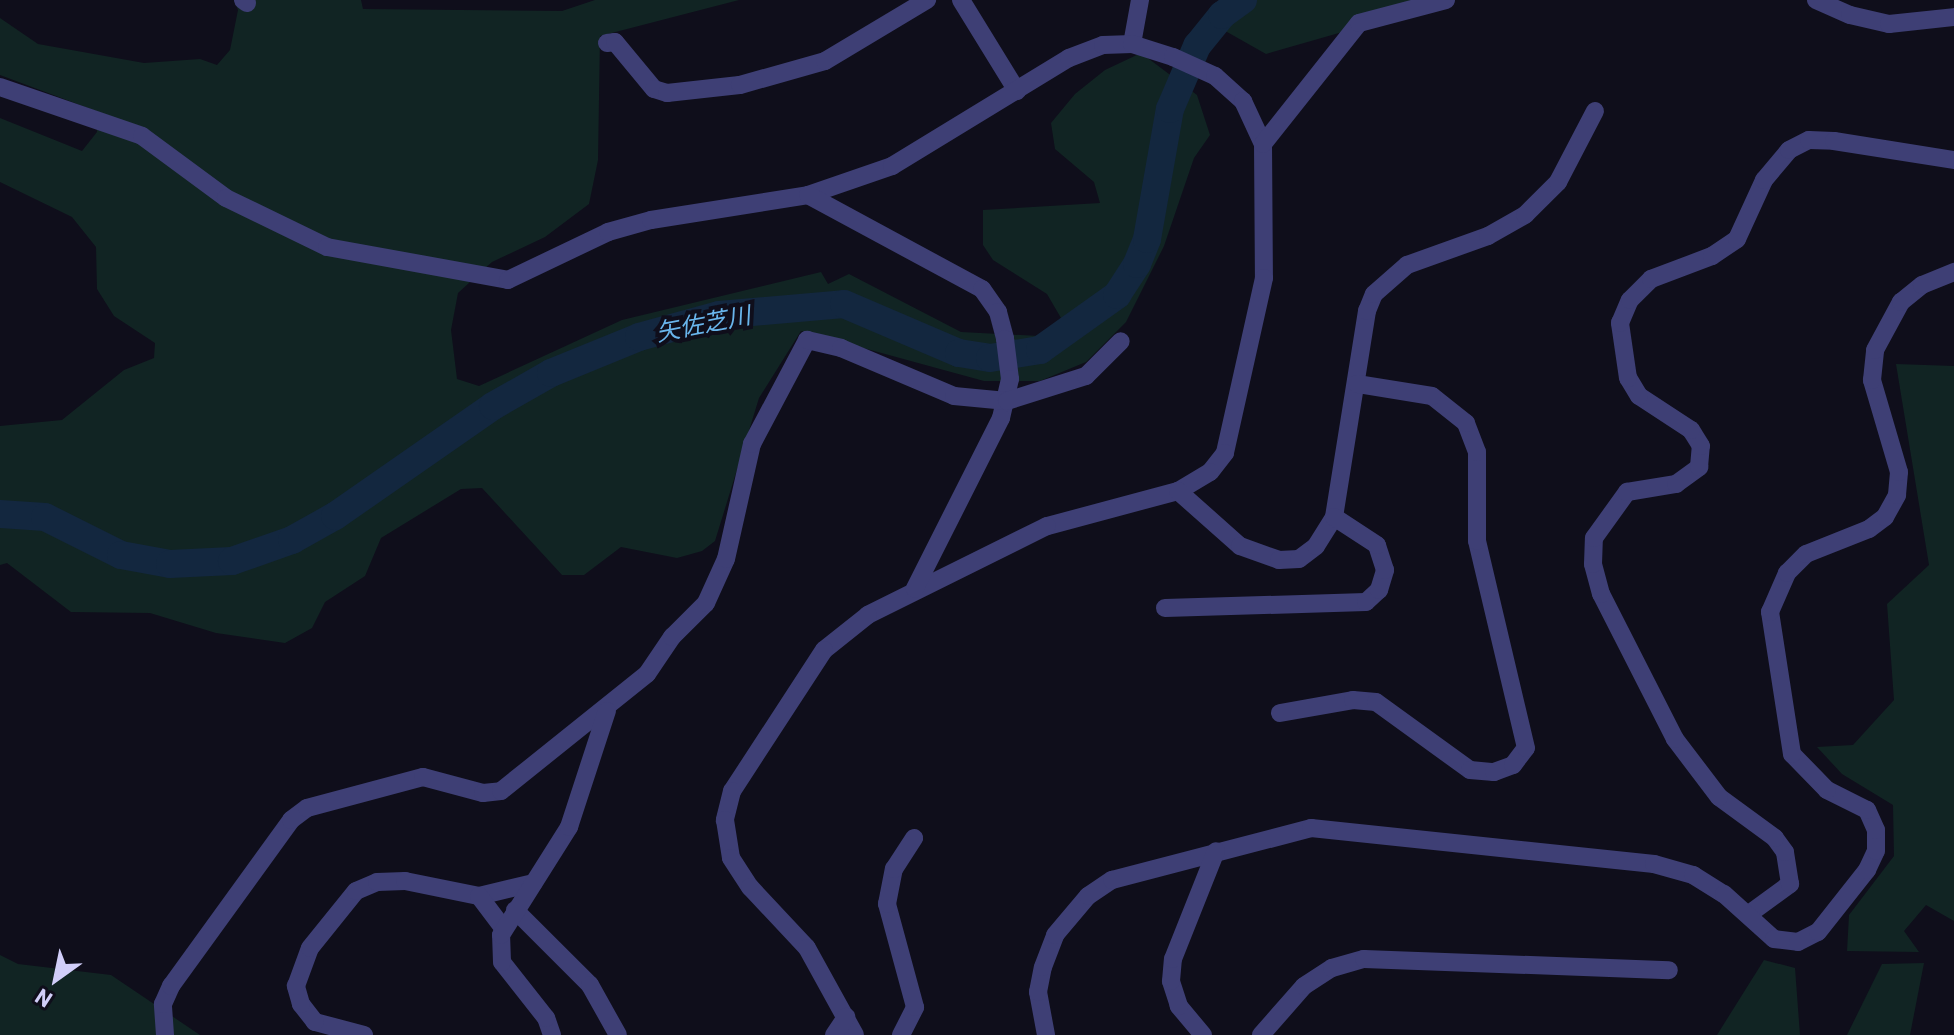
<!DOCTYPE html>
<html>
<head>
<meta charset="utf-8">
<style>
	body { margin:0 }
	#map { position:relative; width:1954px; height:1035px; overflow:hidden; background:#0f0e1b; font-family:Barlow,"Noto Sans JP",sans-serif }
	div>[style] { position:absolute }
	.green>* { inset:0; background:#112423 }
	.river>* { height:28px; margin:-14px; padding:0 14px; transform-origin:14px; border-radius:14px; background:#13273f }
	.minor>* { height:18px; margin:-9px; padding:0 9px; transform-origin:9px; border-radius:9px; background:#3e3f75 }
	span { translate:-50% -50%; white-space:nowrap; text-align:center; line-height:1.15; -webkit-text-stroke:8px #0f0e1b; paint-order:stroke }
	.water-label { font-size:24px; color:#69b5ec; font-style:italic }
	.north { position:absolute; left:16px; top:939px; width:80px; height:80px; -webkit-text-stroke:6px #0f0e1b; paint-order:stroke; rotate:213deg; font-size:22px; font-weight:700; line-height:32px; text-align:center; color:#d1cef9 }
	.north::after { content:''; display:block; margin:auto; width:28px; height:36px; background:#d1cef9; clip-path:polygon(50% 0,100% 100%,50% 72%,0 100%) }
</style>
</head>
<body>
<div id="map">
	<div class="green">
		<div style="clip-path:polygon(234px 0,361px 0,363px 9px,562px 11px,595px 0,739px 0,600px 36px,598px 160px,589px 204px,545px 237px,492px 262px,458px 293px,451px 330px,457px 379px,479px 386px,622px 320px,821px 272px,828px 284px,849px 274px,961px 332px,1039px 336px,1061px 318px,1047px 294px,993px 260px,983px 245px,983px 210px,1100px 203px,1094px 182px,1055px 149px,1051px 123px,1075px 94px,1105px 70px,1141px 53px,1197px 95px,1210px 135px,1194px 158px,1164px 246px,1126px 322px,1086px 362px,1040px 381px,984px 381px,801px 331px,759px 398px,715px 541px,702px 551px,677px 558px,621px 547px,584px 575px,562px 575px,482px 488px,461px 489px,381px 538px,365px 576px,325px 602px,312px 628px,285px 643px,216px 633px,150px 613px,71px 612px,7px 563px,0 565px,0 426px,62px 420px,124px 370px,154px 358px,155px 343px,114px 316px,97px 289px,96px 247px,72px 217px,0 182px,0 118px,82px 151px,97px 132px,96px 111px,0 75px,0 18px,38px 44px,144px 63px,200px 59px,217px 65px,230px 50px,238px 10px)"></div>
		<div style="clip-path:polygon(1233px 0,1454px 0,1266px 54px,1220px 28px)"></div>
		<div style="clip-path:polygon(1896px 364px,1954px 366px,1954px 921px,1926px 905px,1904px 931px,1919px 952px,1847px 951px,1849px 915px,1894px 856px,1893px 805px,1842px 774px,1817px 747px,1853px 745px,1894px 700px,1887px 604px,1929px 565px)"></div>
		<div style="clip-path:polygon(0 955px,18px 964px,111px 975px,200px 1035px,0 1035px)"></div>
		<div style="clip-path:polygon(1764px 960px,1795px 968px,1800px 1035px,1717px 1035px)"></div>
		<div style="clip-path:polygon(1924px 963px,1910px 1035px,1847px 1035px,1882px 964px)"></div>
	</div>
	<div class="river">
		<div style="left:0;top:514px;width:45px;rotate:3.8deg"></div>
		<div style="left:45px;top:517px;width:85px;rotate:26.6deg"></div>
		<div style="left:121px;top:555px;width:50px;rotate:10.4deg"></div>
		<div style="left:170px;top:564px;width:62px;rotate:-2.8deg"></div>
		<div style="left:232px;top:561px;width:64px;rotate:-19.3deg"></div>
		<div style="left:292px;top:540px;width:49px;rotate:-29.2deg"></div>
		<div style="left:335px;top:516px;width:193px;rotate:-34.8deg"></div>
		<div style="left:493px;top:406px;width:67px;rotate:-29.6deg"></div>
		<div style="left:551px;top:373px;width:95px;rotate:-22.2deg"></div>
		<div style="left:639px;top:337px;width:83px;rotate:-15.4deg"></div>
		<div style="left:719px;top:315px;width:125px;rotate:-5deg"></div>
		<div style="left:844px;top:304px;width:125px;rotate:23.1deg"></div>
		<div style="left:959px;top:353px;width:31px;rotate:9deg"></div>
		<div style="left:990px;top:358px;width:51px;rotate:-9.1deg"></div>
		<div style="left:1040px;top:350px;width:95px;rotate:-35.5deg"></div>
		<div style="left:1117px;top:295px;width:37px;rotate:-57deg"></div>
		<div style="left:1137px;top:264px;width:27px;rotate:-68deg"></div>
		<div style="left:1147px;top:239px;width:132px;rotate:-80deg"></div>
		<div style="left:1170px;top:109px;width:69px;rotate:-66.8deg"></div>
		<div style="left:1197px;top:46px;width:40px;rotate:-51deg"></div>
		<div style="left:1222px;top:15px;width:26px;rotate:-36deg"></div>
	</div>
	<div class="minor">
		<div style="left:243px;top:0;width:5px;rotate:37deg"></div>
		<div style="left:961px;top:0;width:107px;rotate:58.4deg"></div>
		<div style="left:1816px;top:0;width:37px;rotate:24deg"></div>
		<div style="left:1850px;top:15px;width:40px;rotate:13deg"></div>
		<div style="left:1889px;top:24px;width:65px;rotate:-6.1deg"></div>
		<div style="left:607px;top:43px;width:8px;rotate:-7deg"></div>
		<div style="left:615px;top:42px;width:61px;rotate:50.3deg"></div>
		<div style="left:654px;top:89px;width:14px;rotate:17deg"></div>
		<div style="left:667px;top:93px;width:73px;rotate:-6.3deg"></div>
		<div style="left:740px;top:85px;width:88px;rotate:-15.8deg"></div>
		<div style="left:825px;top:61px;width:119px;rotate:-30.9deg"></div>
		<div style="left:1132px;top:44px;width:45px;rotate:-79.7deg"></div>
		<div style="left:0;top:87px;width:150px;rotate:19deg"></div>
		<div style="left:142px;top:136px;width:104px;rotate:36.4deg"></div>
		<div style="left:226px;top:198px;width:112px;rotate:25.9deg"></div>
		<div style="left:327px;top:247px;width:184px;rotate:10.3deg"></div>
		<div style="left:508px;top:280px;width:111px;rotate:-25.6deg"></div>
		<div style="left:608px;top:232px;width:45px;rotate:-15.6deg"></div>
		<div style="left:651px;top:220px;width:159px;rotate:-9deg"></div>
		<div style="left:808px;top:195px;width:89px;rotate:-19deg"></div>
		<div style="left:892px;top:166px;width:207px;rotate:-31.4deg"></div>
		<div style="left:1069px;top:58px;width:36px;rotate:-21deg"></div>
		<div style="left:1103px;top:45px;width:29px;rotate:-2deg"></div>
		<div style="left:1132px;top:44px;width:43px;rotate:17.6deg"></div>
		<div style="left:1173px;top:57px;width:46px;rotate:24.3deg"></div>
		<div style="left:1215px;top:76px;width:38px;rotate:42deg"></div>
		<div style="left:1243px;top:101px;width:47px;rotate:65.1deg"></div>
		<div style="left:1263px;top:144px;width:134px;rotate:89.6deg"></div>
		<div style="left:1264px;top:278px;width:179px;rotate:102.6deg"></div>
		<div style="left:1225px;top:453px;width:24px;rotate:128deg"></div>
		<div style="left:1210px;top:472px;width:37px;rotate:149deg"></div>
		<div style="left:1178px;top:491px;width:136px;rotate:165deg"></div>
		<div style="left:1047px;top:526px;width:200px;rotate:153.6deg"></div>
		<div style="left:868px;top:615px;width:56px;rotate:141.5deg"></div>
		<div style="left:824px;top:650px;width:168px;rotate:123.1deg"></div>
		<div style="left:732px;top:791px;width:30px;rotate:104deg"></div>
		<div style="left:725px;top:820px;width:38px;rotate:81deg"></div>
		<div style="left:731px;top:858px;width:35px;rotate:57deg"></div>
		<div style="left:750px;top:887px;width:83px;rotate:46.9deg"></div>
		<div style="left:807px;top:948px;width:99px;rotate:61.1deg"></div>
		<div style="left:1263px;top:144px;width:154px;rotate:-51.6deg"></div>
		<div style="left:1359px;top:23px;width:90px;rotate:-14.8deg"></div>
		<div style="left:808px;top:195px;width:198px;rotate:28.4deg"></div>
		<div style="left:982px;top:289px;width:28px;rotate:55deg"></div>
		<div style="left:998px;top:312px;width:28px;rotate:75deg"></div>
		<div style="left:1005px;top:339px;width:40px;rotate:82.9deg"></div>
		<div style="left:1010px;top:379px;width:40px;rotate:103deg"></div>
		<div style="left:1001px;top:418px;width:191px;rotate:116.8deg"></div>
		<div style="left:1178px;top:491px;width:83px;rotate:41.6deg"></div>
		<div style="left:1240px;top:546px;width:41px;rotate:19.7deg"></div>
		<div style="left:1279px;top:560px;width:20px;rotate:-3deg"></div>
		<div style="left:1299px;top:559px;width:21px;rotate:-37deg"></div>
		<div style="left:1316px;top:546px;width:34px;rotate:-58deg"></div>
		<div style="left:1334px;top:517px;width:209px;rotate:-80.9deg"></div>
		<div style="left:1367px;top:311px;width:18px;rotate:-68deg"></div>
		<div style="left:1374px;top:294px;width:44px;rotate:-41.3deg"></div>
		<div style="left:1407px;top:265px;width:86px;rotate:-19.7deg"></div>
		<div style="left:1488px;top:236px;width:43px;rotate:-29.6deg"></div>
		<div style="left:1525px;top:215px;width:47px;rotate:-45deg"></div>
		<div style="left:1558px;top:182px;width:80px;rotate:-62.5deg"></div>
		<div style="left:1165px;top:608px;width:201px;rotate:-1.7deg"></div>
		<div style="left:1366px;top:602px;width:18px;rotate:-43deg"></div>
		<div style="left:1379px;top:590px;width:21px;rotate:-73deg"></div>
		<div style="left:1385px;top:570px;width:26px;rotate:-108deg"></div>
		<div style="left:1377px;top:545px;width:51px;rotate:-146.9deg"></div>
		<div style="left:1280px;top:713px;width:74px;rotate:-10.1deg"></div>
		<div style="left:1353px;top:700px;width:23px;rotate:5deg"></div>
		<div style="left:1376px;top:702px;width:116px;rotate:35.9deg"></div>
		<div style="left:1470px;top:770px;width:24px;rotate:5deg"></div>
		<div style="left:1494px;top:772px;width:20px;rotate:-20deg"></div>
		<div style="left:1513px;top:765px;width:21px;rotate:-53deg"></div>
		<div style="left:1526px;top:748px;width:213px;rotate:-103.3deg"></div>
		<div style="left:1477px;top:541px;width:89px;rotate:-90deg"></div>
		<div style="left:1477px;top:452px;width:31px;rotate:-111deg"></div>
		<div style="left:1466px;top:423px;width:43px;rotate:-141.5deg"></div>
		<div style="left:1432px;top:396px;width:76px;rotate:-170.9deg"></div>
		<div style="left:479px;top:896px;width:56px;rotate:-13.5deg"></div>
		<div style="left:515px;top:910px;width:106px;rotate:45deg"></div>
		<div style="left:590px;top:985px;width:57px;rotate:60.8deg"></div>
		<div style="left:1749px;top:914px;width:51px;rotate:-36.2deg"></div>
		<div style="left:1790px;top:884px;width:32px;rotate:-99deg"></div>
		<div style="left:1785px;top:852px;width:17px;rotate:-126deg"></div>
		<div style="left:1775px;top:838px;width:69px;rotate:-143.8deg"></div>
		<div style="left:1719px;top:797px;width:73px;rotate:-127.2deg"></div>
		<div style="left:1675px;top:739px;width:163px;rotate:-117deg"></div>
		<div style="left:1601px;top:594px;width:31px;rotate:-105deg"></div>
		<div style="left:1593px;top:564px;width:26px;rotate:-88deg"></div>
		<div style="left:1594px;top:538px;width:57px;rotate:-54.3deg"></div>
		<div style="left:1627px;top:492px;width:50px;rotate:-9.3deg"></div>
		<div style="left:1676px;top:484px;width:29px;rotate:-36deg"></div>
		<div style="left:1699px;top:467px;width:21px;rotate:-85deg"></div>
		<div style="left:1701px;top:446px;width:19px;rotate:-122deg"></div>
		<div style="left:1691px;top:430px;width:62px;rotate:-146.8deg"></div>
		<div style="left:1639px;top:396px;width:21px;rotate:-121deg"></div>
		<div style="left:1628px;top:378px;width:56px;rotate:-98.3deg"></div>
		<div style="left:1620px;top:323px;width:25px;rotate:-67deg"></div>
		<div style="left:1630px;top:300px;width:30px;rotate:-45deg"></div>
		<div style="left:1651px;top:279px;width:65px;rotate:-20.7deg"></div>
		<div style="left:1712px;top:256px;width:30px;rotate:-34deg"></div>
		<div style="left:1737px;top:239px;width:65px;rotate:-65.4deg"></div>
		<div style="left:1764px;top:180px;width:39px;rotate:-50deg"></div>
		<div style="left:1789px;top:150px;width:22px;rotate:-27deg"></div>
		<div style="left:1809px;top:140px;width:25px;rotate:2deg"></div>
		<div style="left:1834px;top:141px;width:121px;rotate:9deg"></div>
		<div style="left:165px;top:1035px;width:31px;rotate:-94deg"></div>
		<div style="left:163px;top:1004px;width:20px;rotate:-66deg"></div>
		<div style="left:171px;top:986px;width:205px;rotate:-54.1deg"></div>
		<div style="left:291px;top:820px;width:20px;rotate:-37deg"></div>
		<div style="left:307px;top:808px;width:120px;rotate:-15deg"></div>
		<div style="left:423px;top:777px;width:62px;rotate:14.9deg"></div>
		<div style="left:483px;top:793px;width:18px;rotate:-6deg"></div>
		<div style="left:501px;top:791px;width:187px;rotate:-38.7deg"></div>
		<div style="left:647px;top:674px;width:45px;rotate:-56deg"></div>
		<div style="left:672px;top:637px;width:48px;rotate:-45deg"></div>
		<div style="left:706px;top:603px;width:48px;rotate:-65.6deg"></div>
		<div style="left:726px;top:559px;width:118px;rotate:-77.3deg"></div>
		<div style="left:752px;top:444px;width:118px;rotate:-62.1deg"></div>
		<div style="left:807px;top:340px;width:35px;rotate:13deg"></div>
		<div style="left:841px;top:348px;width:123px;rotate:23deg"></div>
		<div style="left:954px;top:396px;width:53px;rotate:5.4deg"></div>
		<div style="left:1007px;top:401px;width:83px;rotate:-17.6deg"></div>
		<div style="left:1086px;top:376px;width:49px;rotate:-45deg"></div>
		<div style="left:364px;top:1035px;width:51px;rotate:-165.1deg"></div>
		<div style="left:315px;top:1022px;width:23px;rotate:-128deg"></div>
		<div style="left:301px;top:1004px;width:19px;rotate:-106deg"></div>
		<div style="left:296px;top:986px;width:40px;rotate:-69.8deg"></div>
		<div style="left:310px;top:948px;width:73px;rotate:-51.1deg"></div>
		<div style="left:356px;top:891px;width:23px;rotate:-23deg"></div>
		<div style="left:377px;top:882px;width:28px;rotate:-2deg"></div>
		<div style="left:405px;top:881px;width:76px;rotate:11.5deg"></div>
		<div style="left:479px;top:896px;width:41px;rotate:52.9deg"></div>
		<div style="left:552px;top:1035px;width:18px;rotate:-109deg"></div>
		<div style="left:546px;top:1018px;width:71px;rotate:-128.2deg"></div>
		<div style="left:502px;top:962px;width:27px;rotate:-92deg"></div>
		<div style="left:501px;top:935px;width:128px;rotate:-57.8deg"></div>
		<div style="left:569px;top:827px;width:122px;rotate:-71.9deg"></div>
		<div style="left:834px;top:1035px;width:22px;rotate:-56deg"></div>
		<div style="left:901px;top:1035px;width:31px;rotate:-63deg"></div>
		<div style="left:915px;top:1007px;width:107px;rotate:-105.2deg"></div>
		<div style="left:887px;top:904px;width:36px;rotate:-79deg"></div>
		<div style="left:894px;top:869px;width:37px;rotate:-57deg"></div>
		<div style="left:1046px;top:1035px;width:44px;rotate:-100.5deg"></div>
		<div style="left:1038px;top:992px;width:25px;rotate:-79deg"></div>
		<div style="left:1043px;top:967px;width:34px;rotate:-69deg"></div>
		<div style="left:1055px;top:935px;width:51px;rotate:-49.8deg"></div>
		<div style="left:1088px;top:896px;width:29px;rotate:-34deg"></div>
		<div style="left:1112px;top:880px;width:206px;rotate:-14.6deg"></div>
		<div style="left:1311px;top:828px;width:345px;rotate:6deg"></div>
		<div style="left:1654px;top:864px;width:41px;rotate:15.8deg"></div>
		<div style="left:1693px;top:875px;width:36px;rotate:32deg"></div>
		<div style="left:1724px;top:894px;width:67px;rotate:42deg"></div>
		<div style="left:1774px;top:939px;width:24px;rotate:7deg"></div>
		<div style="left:1798px;top:942px;width:22px;rotate:-27deg"></div>
		<div style="left:1818px;top:932px;width:79px;rotate:-51.7deg"></div>
		<div style="left:1867px;top:870px;width:21px;rotate:-65deg"></div>
		<div style="left:1876px;top:851px;width:21px;rotate:-90deg"></div>
		<div style="left:1876px;top:830px;width:22px;rotate:-114deg"></div>
		<div style="left:1867px;top:810px;width:45px;rotate:-153.4deg"></div>
		<div style="left:1827px;top:790px;width:50px;rotate:-134.2deg"></div>
		<div style="left:1792px;top:754px;width:144px;rotate:-98.8deg"></div>
		<div style="left:1770px;top:612px;width:43px;rotate:-66.4deg"></div>
		<div style="left:1787px;top:573px;width:27px;rotate:-45deg"></div>
		<div style="left:1806px;top:554px;width:68px;rotate:-21.6deg"></div>
		<div style="left:1869px;top:529px;width:20px;rotate:-37deg"></div>
		<div style="left:1885px;top:517px;width:25px;rotate:-61deg"></div>
		<div style="left:1897px;top:495px;width:23px;rotate:-85deg"></div>
		<div style="left:1899px;top:472px;width:96px;rotate:-106.4deg"></div>
		<div style="left:1872px;top:380px;width:30px;rotate:-84deg"></div>
		<div style="left:1875px;top:350px;width:55px;rotate:-61.6deg"></div>
		<div style="left:1901px;top:302px;width:27px;rotate:-39deg"></div>
		<div style="left:1922px;top:285px;width:35px;rotate:-22deg"></div>
		<div style="left:1203px;top:1035px;width:38px;rotate:-130deg"></div>
		<div style="left:1179px;top:1006px;width:26px;rotate:-108deg"></div>
		<div style="left:1171px;top:981px;width:22px;rotate:-85deg"></div>
		<div style="left:1173px;top:959px;width:116px;rotate:-68.3deg"></div>
		<div style="left:1261px;top:1035px;width:65px;rotate:-48.7deg"></div>
		<div style="left:1304px;top:986px;width:33px;rotate:-33deg"></div>
		<div style="left:1332px;top:968px;width:33px;rotate:-16deg"></div>
		<div style="left:1364px;top:959px;width:305px;rotate:2.1deg"></div>
	</div>
	<div class="water-label">
		<span style="left:703px;top:323px;rotate:-11deg">矢佐芝川</span>
	</div>
	<div class="north">N</div>
</div>
</body>
</html>
